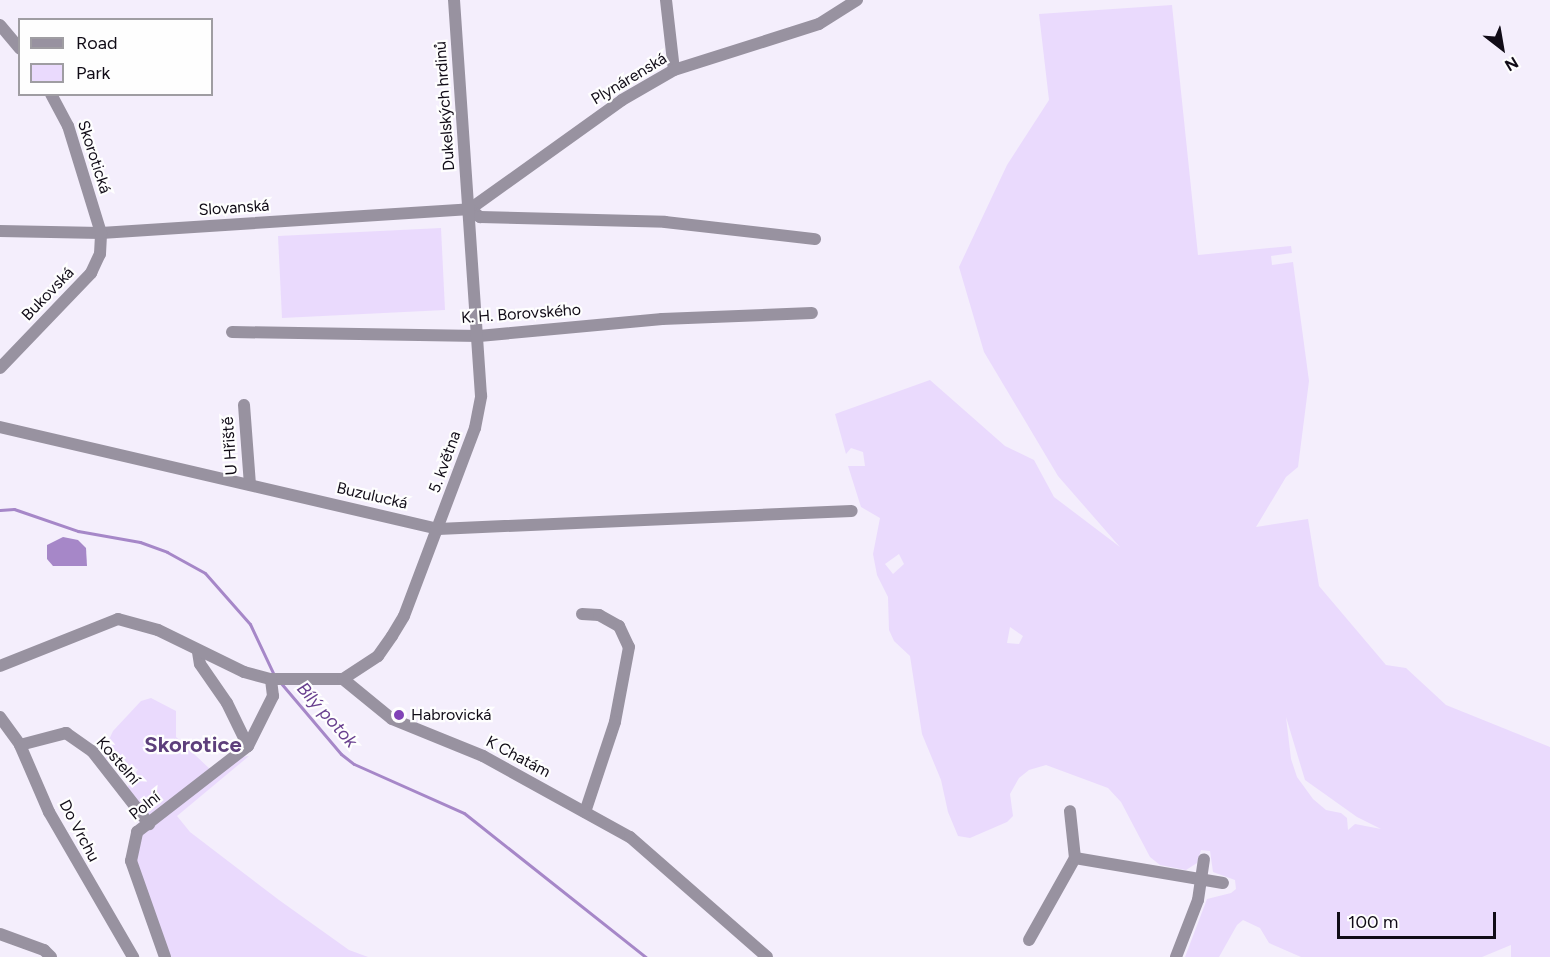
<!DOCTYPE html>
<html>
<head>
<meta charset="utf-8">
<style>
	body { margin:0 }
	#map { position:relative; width:1550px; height:957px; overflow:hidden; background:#f4eefc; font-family:Figtree,sans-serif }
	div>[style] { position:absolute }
	.green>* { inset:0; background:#eadafd }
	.water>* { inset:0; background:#a687c8 }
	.stream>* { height:3px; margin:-1.5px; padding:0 1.5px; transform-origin:1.5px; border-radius:1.5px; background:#a687c8 }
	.minor>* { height:12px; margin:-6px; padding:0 6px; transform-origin:6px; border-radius:6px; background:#9892a0 }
	.dots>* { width:16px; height:16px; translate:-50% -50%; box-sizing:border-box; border:3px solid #fefefe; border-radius:50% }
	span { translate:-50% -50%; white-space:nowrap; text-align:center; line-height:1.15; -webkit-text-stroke:4.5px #fefefe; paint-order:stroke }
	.street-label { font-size:16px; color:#110c17 }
	.poi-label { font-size:16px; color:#110c17 }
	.left { translate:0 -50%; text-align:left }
	.water-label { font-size:18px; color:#69408f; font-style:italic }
	.district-label { font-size:22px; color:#5d3f7b; font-weight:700 }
	.legend { position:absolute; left:18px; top:18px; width:195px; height:78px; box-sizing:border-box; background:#fefefe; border:2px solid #9f9da2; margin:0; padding:8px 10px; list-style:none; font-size:18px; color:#110c17 }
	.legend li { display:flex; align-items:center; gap:12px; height:30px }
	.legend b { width:30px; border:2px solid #9f9da2 }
	.north { position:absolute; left:1472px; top:18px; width:60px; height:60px; -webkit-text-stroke:4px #fefefe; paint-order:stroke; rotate:149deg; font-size:16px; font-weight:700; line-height:24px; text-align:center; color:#110c17 }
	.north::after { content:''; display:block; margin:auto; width:21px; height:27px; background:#110c17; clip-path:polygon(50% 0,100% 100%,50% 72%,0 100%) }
	.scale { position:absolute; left:1337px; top:912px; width:159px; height:27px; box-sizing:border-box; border:3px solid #110c17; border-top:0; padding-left:8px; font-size:18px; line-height:21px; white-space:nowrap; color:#110c17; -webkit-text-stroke:4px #fefefe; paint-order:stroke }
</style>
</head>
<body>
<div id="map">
	<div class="green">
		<div style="clip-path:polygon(evenodd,1172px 5px,1198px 255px,1291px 246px,1292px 253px,1271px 256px,1272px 265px,1293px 262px,1309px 381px,1298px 467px,1286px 477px,1256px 527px,1308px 519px,1319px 586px,1386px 665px,1406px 668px,1446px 705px,1550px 747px,1550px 957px,1511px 957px,1511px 945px,1482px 957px,1301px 957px,1269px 943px,1260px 928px,1243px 920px,1237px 925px,1219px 957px,1185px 957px,1207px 899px,1231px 893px,1236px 889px,1235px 880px,1213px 872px,1210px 851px,1201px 850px,1197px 863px,1186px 870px,1160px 865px,1150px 857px,1121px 802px,1108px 788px,1046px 765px,1029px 770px,1019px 778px,1010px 794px,1013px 816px,1007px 822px,970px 838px,958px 836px,948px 812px,941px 780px,922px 734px,910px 656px,894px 641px,889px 630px,888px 597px,877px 575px,873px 554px,880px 518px,861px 507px,848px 466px,865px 466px,863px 452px,851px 448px,846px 454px,835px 414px,930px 380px,1005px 446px,1034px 460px,1054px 497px,1120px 547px,1058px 476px,984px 352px,959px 267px,1007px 165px,1049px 100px,1039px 14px,1172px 5px,899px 554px,904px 564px,893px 574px,885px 564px,899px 554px,1172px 5px,1010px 627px,1023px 636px,1019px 644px,1007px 643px,1010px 627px,1172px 5px,1286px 717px,1305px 780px,1357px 817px,1381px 829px,1355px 824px,1348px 830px,1347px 818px,1341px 813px,1326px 810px,1313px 799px,1297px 777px,1291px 759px,1286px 717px)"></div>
		<div style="clip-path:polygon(441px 228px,445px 310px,282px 318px,278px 236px)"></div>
		<div style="clip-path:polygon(151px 698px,176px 711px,176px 737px,212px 771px,149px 820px,126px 790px,138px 769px,121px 765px,112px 757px,102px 760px,110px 755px,107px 744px,113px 731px,141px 701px)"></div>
		<div style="clip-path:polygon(249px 756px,177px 816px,190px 832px,279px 900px,349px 950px,368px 957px,168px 957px,135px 860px,141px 832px,241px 757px)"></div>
	</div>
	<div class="water">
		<div style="clip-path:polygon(63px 537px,78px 540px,86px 548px,87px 566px,53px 566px,47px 559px,47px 545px)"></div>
	</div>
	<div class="stream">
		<div style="left:0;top:510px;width:14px;rotate:-4deg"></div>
		<div style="left:14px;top:509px;width:68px;rotate:19deg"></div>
		<div style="left:78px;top:531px;width:63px;rotate:10.1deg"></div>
		<div style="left:140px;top:542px;width:29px;rotate:20deg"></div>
		<div style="left:167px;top:552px;width:43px;rotate:28.9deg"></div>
		<div style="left:205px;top:573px;width:68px;rotate:48.6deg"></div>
		<div style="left:250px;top:624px;width:56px;rotate:64.8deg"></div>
		<div style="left:280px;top:682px;width:94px;rotate:49.7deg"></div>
		<div style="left:341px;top:754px;width:16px;rotate:38deg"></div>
		<div style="left:354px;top:764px;width:120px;rotate:24deg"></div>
		<div style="left:464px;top:813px;width:232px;rotate:38.4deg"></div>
	</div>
	<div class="minor">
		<div style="left:666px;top:0;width:70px;rotate:83.5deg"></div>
		<div style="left:0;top:25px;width:31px;rotate:50deg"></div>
		<div style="left:470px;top:209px;width:187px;rotate:-35.6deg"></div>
		<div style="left:622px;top:100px;width:60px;rotate:-30deg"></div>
		<div style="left:674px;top:70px;width:152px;rotate:-17.6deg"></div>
		<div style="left:819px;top:24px;width:45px;rotate:-32.3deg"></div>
		<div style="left:470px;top:209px;width:13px;rotate:39deg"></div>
		<div style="left:480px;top:217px;width:185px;rotate:1.5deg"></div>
		<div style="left:665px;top:222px;width:151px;rotate:6.5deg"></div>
		<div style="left:0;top:231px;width:101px;rotate:1.1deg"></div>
		<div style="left:101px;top:233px;width:370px;rotate:-3.7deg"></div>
		<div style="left:232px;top:332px;width:247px;rotate:0.9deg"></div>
		<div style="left:479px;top:336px;width:184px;rotate:-5.3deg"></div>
		<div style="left:662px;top:319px;width:150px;rotate:-2.3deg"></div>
		<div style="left:0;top:368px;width:132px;rotate:-46.2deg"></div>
		<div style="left:91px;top:273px;width:21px;rotate:-65deg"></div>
		<div style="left:100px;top:254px;width:21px;rotate:-87deg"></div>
		<div style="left:101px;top:233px;width:112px;rotate:-107.1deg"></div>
		<div style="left:68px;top:126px;width:36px;rotate:-118deg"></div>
		<div style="left:244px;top:405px;width:80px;rotate:85.7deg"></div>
		<div style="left:0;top:427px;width:450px;rotate:13.1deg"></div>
		<div style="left:438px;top:529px;width:414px;rotate:-2.5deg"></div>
		<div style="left:582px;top:614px;width:17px;rotate:3deg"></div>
		<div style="left:599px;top:615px;width:23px;rotate:29deg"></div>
		<div style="left:619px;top:626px;width:23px;rotate:65deg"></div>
		<div style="left:629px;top:647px;width:76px;rotate:100.6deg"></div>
		<div style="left:615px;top:722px;width:95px;rotate:108.4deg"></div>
		<div style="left:198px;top:652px;width:12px;rotate:81deg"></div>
		<div style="left:200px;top:664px;width:47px;rotate:55.3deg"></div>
		<div style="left:227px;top:703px;width:48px;rotate:64deg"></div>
		<div style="left:0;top:666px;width:127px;rotate:-21.7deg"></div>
		<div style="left:118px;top:619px;width:41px;rotate:15.4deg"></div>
		<div style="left:158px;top:630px;width:96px;rotate:26deg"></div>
		<div style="left:244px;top:672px;width:28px;rotate:15deg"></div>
		<div style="left:271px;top:679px;width:72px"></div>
		<div style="left:343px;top:679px;width:42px;rotate:-33.3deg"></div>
		<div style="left:378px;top:656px;width:24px;rotate:-55deg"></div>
		<div style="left:392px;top:636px;width:23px;rotate:-59deg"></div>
		<div style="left:404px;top:616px;width:201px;rotate:-69.3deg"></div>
		<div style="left:475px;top:428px;width:33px;rotate:-79deg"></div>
		<div style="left:481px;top:396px;width:397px;rotate:-93.9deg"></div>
		<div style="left:343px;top:679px;width:63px;rotate:39.2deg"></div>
		<div style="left:392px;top:719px;width:98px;rotate:22.1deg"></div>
		<div style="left:483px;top:756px;width:168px;rotate:28.9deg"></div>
		<div style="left:630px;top:837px;width:182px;rotate:41.2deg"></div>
		<div style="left:0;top:717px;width:34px;rotate:54deg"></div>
		<div style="left:20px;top:745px;width:73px;rotate:66.6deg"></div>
		<div style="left:49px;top:812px;width:168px;rotate:59.9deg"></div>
		<div style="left:20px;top:745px;width:48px;rotate:-14.6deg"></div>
		<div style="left:66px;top:733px;width:32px;rotate:35deg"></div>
		<div style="left:92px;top:751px;width:93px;rotate:52deg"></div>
		<div style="left:1075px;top:858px;width:150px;rotate:9.6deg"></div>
		<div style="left:0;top:934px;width:47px;rotate:20deg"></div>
		<div style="left:44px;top:950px;width:10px;rotate:45deg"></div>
		<div style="left:1029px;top:940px;width:94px;rotate:-60.7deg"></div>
		<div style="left:1075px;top:858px;width:47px;rotate:-96.1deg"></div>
		<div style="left:165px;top:957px;width:102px;rotate:-109.5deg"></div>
		<div style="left:131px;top:861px;width:30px;rotate:-78deg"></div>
		<div style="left:137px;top:832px;width:140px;rotate:-37.8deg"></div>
		<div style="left:248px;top:746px;width:56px;rotate:-63.4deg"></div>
		<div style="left:273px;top:696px;width:17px;rotate:-97deg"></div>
		<div style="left:1176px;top:957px;width:61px;rotate:-68.9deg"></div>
		<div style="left:1198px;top:900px;width:41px;rotate:-81.7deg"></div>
	</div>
	<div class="dots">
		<div style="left:399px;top:715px;background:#8142b7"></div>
	</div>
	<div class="street-label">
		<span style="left:629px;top:79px;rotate:-31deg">Plynárenská</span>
		<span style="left:445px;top:106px;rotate:-94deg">Dukelských hrdinů</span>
		<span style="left:94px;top:157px;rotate:72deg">Skorotická</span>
		<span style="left:234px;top:208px;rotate:-4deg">Slovanská</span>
		<span style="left:48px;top:294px;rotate:-46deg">Bukovská</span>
		<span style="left:521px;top:314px;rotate:-4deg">K. H. Borovského</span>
		<span style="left:230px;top:446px;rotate:-94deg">U Hřiště</span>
		<span style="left:445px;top:462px;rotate:-70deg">5. května</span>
		<span style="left:372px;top:496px;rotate:13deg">Buzulucká</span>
		<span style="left:518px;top:757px;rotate:28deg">K Chatám</span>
		<span style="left:118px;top:761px;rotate:49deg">Kostelní</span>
		<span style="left:145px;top:806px;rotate:-39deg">Polní</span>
		<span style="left:79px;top:831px;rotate:62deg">Do Vrchu</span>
	</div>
	<div class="poi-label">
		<span class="left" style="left:411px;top:715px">Habrovická</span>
	</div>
	<div class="water-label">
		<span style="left:327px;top:715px;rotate:48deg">Bílý potok</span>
	</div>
	<div class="district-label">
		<span style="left:193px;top:745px">Skorotice</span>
	</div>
	<ul class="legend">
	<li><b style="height:8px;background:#9892a0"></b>Road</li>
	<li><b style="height:16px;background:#eadafd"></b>Park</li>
	</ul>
	<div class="north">N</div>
	<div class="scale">100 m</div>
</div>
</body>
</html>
